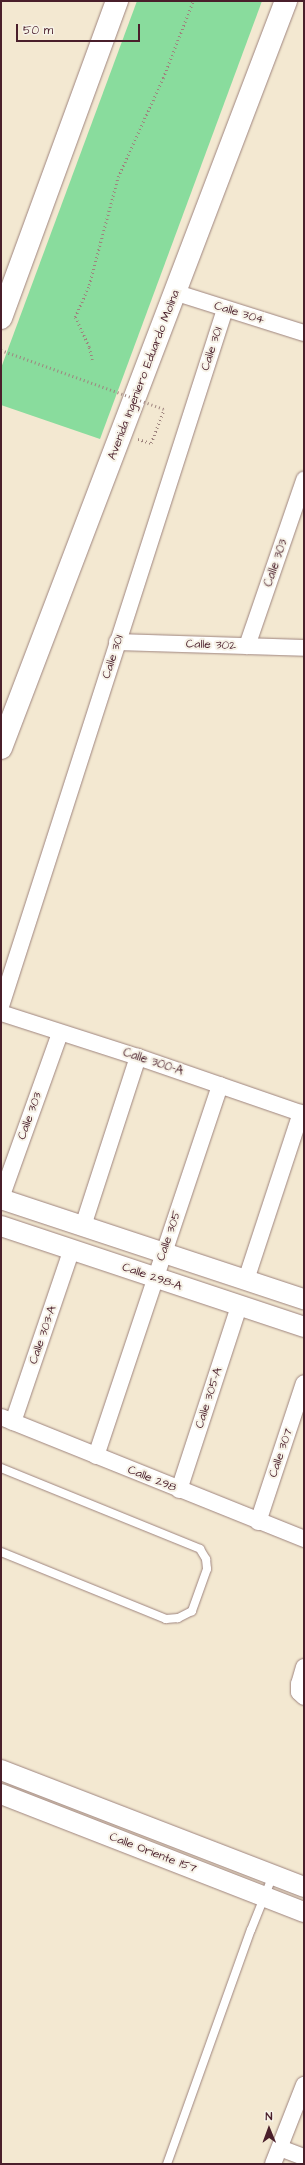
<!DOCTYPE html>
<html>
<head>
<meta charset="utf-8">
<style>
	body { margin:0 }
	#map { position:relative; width:305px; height:2165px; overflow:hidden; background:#f3e8d1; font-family:"Architects Daughter",sans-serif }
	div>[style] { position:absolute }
	.green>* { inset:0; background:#89dc9d }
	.path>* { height:2.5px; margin-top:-1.25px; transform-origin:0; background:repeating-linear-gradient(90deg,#9e847e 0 1px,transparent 0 4px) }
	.roads { filter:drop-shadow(0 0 1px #9e847e) drop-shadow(0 0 1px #9e847e) }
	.service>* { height:8px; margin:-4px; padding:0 4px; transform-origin:4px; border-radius:4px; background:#fff }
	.minor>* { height:16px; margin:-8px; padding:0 8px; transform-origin:8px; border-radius:8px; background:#fff }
	.tertiary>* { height:20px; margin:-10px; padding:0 10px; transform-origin:10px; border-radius:10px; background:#fff }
	.primary>* { height:22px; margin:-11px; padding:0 11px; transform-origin:11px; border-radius:11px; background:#fff }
	.path-bridge>* { height:2.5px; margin-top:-1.25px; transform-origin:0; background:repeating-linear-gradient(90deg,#9e847e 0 1px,transparent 0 4px) }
	span { translate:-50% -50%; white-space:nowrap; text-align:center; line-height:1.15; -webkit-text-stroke:4px #f7f3e8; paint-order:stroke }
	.street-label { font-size:12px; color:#4a1f2b }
	.frame { position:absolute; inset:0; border:2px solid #4a1f2b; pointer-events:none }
	.north { position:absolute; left:249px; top:2109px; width:40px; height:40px; -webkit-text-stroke:3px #f7f3e8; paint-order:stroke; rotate:359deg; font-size:11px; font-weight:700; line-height:16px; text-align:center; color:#4a1f2b }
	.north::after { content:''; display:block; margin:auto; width:14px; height:18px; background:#4a1f2b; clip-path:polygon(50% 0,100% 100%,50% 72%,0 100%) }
	.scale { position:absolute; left:16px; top:24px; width:124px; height:18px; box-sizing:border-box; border:2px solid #4a1f2b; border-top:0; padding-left:5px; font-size:12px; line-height:14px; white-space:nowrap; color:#4a1f2b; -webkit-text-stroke:3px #f7f3e8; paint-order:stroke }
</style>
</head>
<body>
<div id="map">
	<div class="green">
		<div style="clip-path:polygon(137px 1px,262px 1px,100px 439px,1px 405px,1px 368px)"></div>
	</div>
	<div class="path">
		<div style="left:92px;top:360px;width:13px;rotate:-103deg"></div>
		<div style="left:89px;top:347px;width:33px;rotate:-115deg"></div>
		<div style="left:75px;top:317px;width:35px;rotate:-66deg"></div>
		<div style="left:89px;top:285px;width:112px;rotate:-75deg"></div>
		<div style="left:118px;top:177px;width:109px;rotate:-65.6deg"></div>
		<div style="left:163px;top:78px;width:83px;rotate:-68.7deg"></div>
		<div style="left:138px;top:439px;width:14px;rotate:17deg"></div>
		<div style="left:151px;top:443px;width:36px;rotate:-69deg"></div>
	</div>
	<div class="roads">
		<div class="service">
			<div style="left:1px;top:1468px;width:215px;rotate:22.1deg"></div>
			<div style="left:200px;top:1549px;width:12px;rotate:59deg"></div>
			<div style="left:206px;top:1559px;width:10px;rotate:84deg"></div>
			<div style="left:207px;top:1569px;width:45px;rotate:109.7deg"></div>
			<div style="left:192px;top:1611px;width:16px;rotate:153deg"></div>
			<div style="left:178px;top:1618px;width:12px;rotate:175deg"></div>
			<div style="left:166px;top:1619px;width:178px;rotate:-157.9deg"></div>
			<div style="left:167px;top:2164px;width:249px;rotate:-70.3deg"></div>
			<div style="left:251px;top:1930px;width:59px;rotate:-68.2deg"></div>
		</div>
		<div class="minor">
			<div style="left:174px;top:292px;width:136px;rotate:17.5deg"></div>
			<div style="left:117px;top:642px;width:187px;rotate:1.8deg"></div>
			<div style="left:247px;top:646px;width:176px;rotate:-71deg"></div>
			<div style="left:1px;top:1006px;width:732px;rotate:-72.18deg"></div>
			<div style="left:1px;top:1013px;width:144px;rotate:17.8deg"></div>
			<div style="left:138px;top:1057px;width:176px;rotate:19deg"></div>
			<div style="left:1px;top:1198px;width:175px;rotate:-70.3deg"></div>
			<div style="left:83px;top:1226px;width:178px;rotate:-72deg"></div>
			<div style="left:246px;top:1280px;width:176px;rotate:-71.8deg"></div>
			<div style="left:1px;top:1417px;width:327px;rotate:21.9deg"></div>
			<div style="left:13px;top:1422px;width:183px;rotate:-71.2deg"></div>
			<div style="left:96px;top:1456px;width:391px;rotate:-71.5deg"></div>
			<div style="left:179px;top:1490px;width:194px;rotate:-71.9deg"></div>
			<div style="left:258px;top:1522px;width:146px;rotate:-71.7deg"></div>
			<div style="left:304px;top:1667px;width:18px;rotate:106deg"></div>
			<div style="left:299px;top:1684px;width:8px;rotate:90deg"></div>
			<div style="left:299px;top:1692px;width:7px;rotate:45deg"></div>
			<div style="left:280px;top:2148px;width:26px;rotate:21deg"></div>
			<div style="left:273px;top:2164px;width:85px;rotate:-68.6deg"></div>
		</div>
		<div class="tertiary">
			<div style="left:1px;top:1199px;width:319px;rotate:18.3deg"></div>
			<div style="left:1px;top:1226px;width:319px;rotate:18.4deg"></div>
			<div style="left:1px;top:1770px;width:325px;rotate:21.1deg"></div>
			<div style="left:1px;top:1794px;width:325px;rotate:21.3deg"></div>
		</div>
		<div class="primary">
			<div style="left:1px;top:318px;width:338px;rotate:-69.9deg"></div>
			<div style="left:1px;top:748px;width:800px;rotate:-69.12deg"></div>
		</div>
	</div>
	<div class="path-bridge">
		<div style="left:1px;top:350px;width:173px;rotate:19.9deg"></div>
	</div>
	<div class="street-label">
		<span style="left:239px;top:313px;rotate:17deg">Calle 304</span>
		<span style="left:212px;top:349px;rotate:-72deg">Calle 301</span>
		<span style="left:144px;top:375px;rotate:-69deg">Avenida Ingeniero Eduardo Molina</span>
		<span style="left:276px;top:563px;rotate:-71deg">Calle 303</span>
		<span style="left:211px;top:645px;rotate:2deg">Calle 302</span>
		<span style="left:113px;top:657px;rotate:-72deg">Calle 301</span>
		<span style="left:153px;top:1062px;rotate:18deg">Calle 300-A</span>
		<span style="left:30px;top:1116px;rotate:-70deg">Calle 303</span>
		<span style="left:169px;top:1236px;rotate:-71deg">Calle 305</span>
		<span style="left:152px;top:1277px;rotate:19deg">Calle 298-A</span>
		<span style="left:43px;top:1335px;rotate:-71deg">Calle 303-A</span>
		<span style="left:209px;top:1398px;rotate:-72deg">Calle 305-A</span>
		<span style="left:281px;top:1453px;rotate:-71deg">Calle 307</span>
		<span style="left:152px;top:1479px;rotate:22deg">Calle 298</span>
		<span style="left:153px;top:1853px;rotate:21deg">Calle Oriente 157</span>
	</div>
	<div class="frame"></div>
	<div class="north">N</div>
	<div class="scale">50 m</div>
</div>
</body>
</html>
